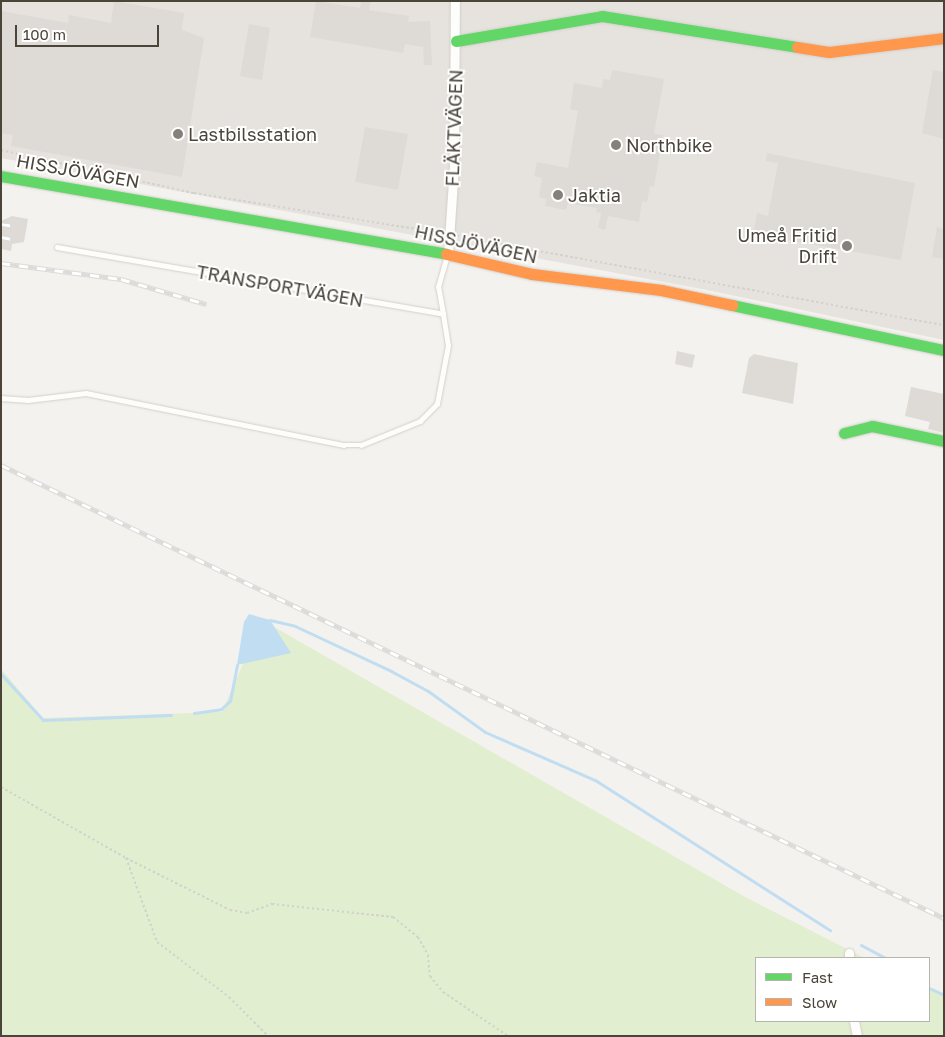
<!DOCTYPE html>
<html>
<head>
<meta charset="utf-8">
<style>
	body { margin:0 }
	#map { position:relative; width:945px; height:1037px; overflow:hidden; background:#f4f2ee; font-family:"Golos Text",sans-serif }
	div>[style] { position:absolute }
	.industrial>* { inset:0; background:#e6e2de }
	.green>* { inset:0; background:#e1eecf }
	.water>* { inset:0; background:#c0ddf1 }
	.stream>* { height:3px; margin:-1.5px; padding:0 1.5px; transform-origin:1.5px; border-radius:1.5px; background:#c0ddf1 }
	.building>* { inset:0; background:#dedbd6 }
	.path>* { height:2px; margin-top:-1px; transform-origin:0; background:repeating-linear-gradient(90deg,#d3d2cc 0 2.5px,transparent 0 5px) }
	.roads { filter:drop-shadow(0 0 1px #d2d0cb) drop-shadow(0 0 1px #d2d0cb) }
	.lane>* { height:4.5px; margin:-2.25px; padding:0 2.25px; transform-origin:2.25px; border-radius:2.25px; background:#fdfdfc }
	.street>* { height:9px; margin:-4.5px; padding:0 4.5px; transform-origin:4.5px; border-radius:4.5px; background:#fdfdfc }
	.fast>* { height:11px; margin:-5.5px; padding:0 5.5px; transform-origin:5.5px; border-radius:5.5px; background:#63d668 }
	.slow>* { height:11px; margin:-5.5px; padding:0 5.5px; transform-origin:5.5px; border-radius:5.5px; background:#ff974d }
	.rail>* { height:5px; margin-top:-2.5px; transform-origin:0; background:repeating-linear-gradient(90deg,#fff 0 9px,#dbdbda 0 18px); box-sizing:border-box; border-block:1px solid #dbdbda }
	.dots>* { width:14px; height:14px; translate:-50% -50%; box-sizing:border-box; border:2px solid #fff; border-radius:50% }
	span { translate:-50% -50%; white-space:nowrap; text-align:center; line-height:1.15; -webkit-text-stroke:4px #fff; paint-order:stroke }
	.street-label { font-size:18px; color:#4b4439 }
	.poi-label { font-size:18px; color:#4b4439 }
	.left { translate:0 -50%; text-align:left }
	.right { translate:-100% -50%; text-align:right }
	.frame { position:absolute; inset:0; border:2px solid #4b4439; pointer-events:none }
	.legend { position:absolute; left:755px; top:957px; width:175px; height:65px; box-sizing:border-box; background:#fff; border:1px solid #b7b4b0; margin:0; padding:6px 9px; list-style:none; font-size:15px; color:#4b4439 }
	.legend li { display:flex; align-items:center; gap:10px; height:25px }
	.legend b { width:25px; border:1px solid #b7b4b0 }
	.scale { position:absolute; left:15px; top:25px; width:144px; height:22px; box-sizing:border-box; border:2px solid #4b4439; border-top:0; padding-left:6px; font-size:15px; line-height:18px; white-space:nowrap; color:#4b4439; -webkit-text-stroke:4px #fff; paint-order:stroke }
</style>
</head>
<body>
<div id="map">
	<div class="industrial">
		<div style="clip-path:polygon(1px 1px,944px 1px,944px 340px,707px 290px,1px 158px)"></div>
	</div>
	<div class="green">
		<div style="clip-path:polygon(262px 620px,747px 898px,865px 958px,756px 958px,756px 1021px,929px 1021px,929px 987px,944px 993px,944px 1036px,1px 1036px,1px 669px,43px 718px,222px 712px)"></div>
	</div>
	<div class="water">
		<div style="clip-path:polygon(249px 614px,270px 620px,291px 653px,237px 665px,244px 622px)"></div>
	</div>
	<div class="stream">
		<div style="left:270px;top:620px;width:26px;rotate:13deg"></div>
		<div style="left:295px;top:626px;width:106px;rotate:25.1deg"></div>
		<div style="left:391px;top:671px;width:42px;rotate:28.4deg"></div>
		<div style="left:428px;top:691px;width:70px;rotate:35.7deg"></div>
		<div style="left:485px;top:732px;width:120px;rotate:23.6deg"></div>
		<div style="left:595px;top:780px;width:279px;rotate:32.6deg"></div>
		<div style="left:1px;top:674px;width:62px;rotate:47.6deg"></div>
		<div style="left:43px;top:720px;width:128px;rotate:-2.2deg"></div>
		<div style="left:194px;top:713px;width:27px;rotate:-8deg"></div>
		<div style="left:221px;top:709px;width:12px;rotate:-42deg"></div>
		<div style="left:230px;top:701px;width:37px;rotate:-79deg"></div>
		<div style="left:861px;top:945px;width:27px;rotate:28deg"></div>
		<div style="left:929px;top:988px;width:17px;rotate:25deg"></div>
	</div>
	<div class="building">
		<div style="clip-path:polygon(114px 1px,184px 13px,182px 30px,204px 38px,182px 177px,11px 146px,13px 135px,1px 133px,1px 11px,68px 23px,69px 15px,111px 23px)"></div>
		<div style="clip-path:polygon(316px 1px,360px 8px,361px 1px,371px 1px,369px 10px,409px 16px,408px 22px,430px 21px,432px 65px,424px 65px,423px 47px,405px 44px,403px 53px,310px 37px)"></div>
		<div style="clip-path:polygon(249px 24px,270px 28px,262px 80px,240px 76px)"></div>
		<div style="clip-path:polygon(612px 70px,664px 79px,654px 134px,663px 135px,654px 187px,650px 186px,647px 202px,642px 201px,639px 222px,608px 216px,605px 230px,598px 228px,601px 213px,596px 212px,597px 208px,568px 203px,566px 210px,545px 206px,546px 199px,539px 197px,542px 178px,534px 176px,537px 162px,568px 168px,578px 111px,570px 109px,574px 83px,602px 88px,603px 79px,610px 80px)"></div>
		<div style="clip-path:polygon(933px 70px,944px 72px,944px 139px,922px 133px)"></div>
		<div style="clip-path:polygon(365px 127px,408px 134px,398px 190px,355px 182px)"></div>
		<div style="clip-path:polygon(767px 153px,915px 183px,901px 260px,765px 236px,766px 232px,754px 230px,757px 213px,768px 216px,778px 163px,766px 161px)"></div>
		<div style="clip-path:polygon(12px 216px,28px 219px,24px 242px,12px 244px,11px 251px,1px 249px,1px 221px)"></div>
		<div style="clip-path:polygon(937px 227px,944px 229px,944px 259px,932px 257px)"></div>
		<div style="clip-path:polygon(677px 351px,695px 355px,692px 368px,675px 364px)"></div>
		<div style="clip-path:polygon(754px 354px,798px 363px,793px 404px,742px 393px,749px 358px)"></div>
		<div style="clip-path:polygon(911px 387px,944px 394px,944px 433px,928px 429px,930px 422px,905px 416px)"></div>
	</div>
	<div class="path">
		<div style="left:1px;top:150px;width:198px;rotate:12.6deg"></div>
		<div style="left:194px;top:193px;width:249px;rotate:9.2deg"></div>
		<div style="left:457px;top:236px;width:495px;rotate:10.4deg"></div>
		<div style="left:1px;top:787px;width:144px;rotate:29.6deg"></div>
		<div style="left:126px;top:858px;width:116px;rotate:26.6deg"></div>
		<div style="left:230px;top:910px;width:17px;rotate:10deg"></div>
		<div style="left:247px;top:913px;width:27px;rotate:-20deg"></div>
		<div style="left:272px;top:904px;width:122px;rotate:6.1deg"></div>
		<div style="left:393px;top:917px;width:32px;rotate:39deg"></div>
		<div style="left:418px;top:937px;width:21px;rotate:61deg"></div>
		<div style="left:428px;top:955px;width:21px;rotate:85deg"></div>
		<div style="left:430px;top:976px;width:21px;rotate:51deg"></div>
		<div style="left:443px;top:992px;width:78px;rotate:34.1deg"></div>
		<div style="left:126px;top:858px;width:90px;rotate:69.7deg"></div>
		<div style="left:157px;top:942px;width:91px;rotate:37.4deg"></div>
		<div style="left:229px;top:997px;width:55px;rotate:45deg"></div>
	</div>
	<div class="roads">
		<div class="lane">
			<div style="left:57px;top:247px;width:392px;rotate:9.8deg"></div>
			<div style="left:443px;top:314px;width:27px;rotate:-100deg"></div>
			<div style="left:438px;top:287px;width:32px;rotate:-74deg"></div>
			<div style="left:1px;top:398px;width:27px;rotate:4deg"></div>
			<div style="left:28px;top:400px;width:58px;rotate:-6.9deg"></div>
			<div style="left:86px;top:393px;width:263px;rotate:11.4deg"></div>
			<div style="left:344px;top:445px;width:17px"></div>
			<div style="left:361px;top:445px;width:64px;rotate:-22.1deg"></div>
			<div style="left:420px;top:421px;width:24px;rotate:-45deg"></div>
			<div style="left:437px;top:404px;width:59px;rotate:-79.3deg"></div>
			<div style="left:448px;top:346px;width:32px;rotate:-99deg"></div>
		</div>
		<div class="street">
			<div style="left:448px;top:254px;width:88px;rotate:-86.1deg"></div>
			<div style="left:454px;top:166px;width:165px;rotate:-89.7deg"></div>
			<div style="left:849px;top:958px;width:5px;rotate:-90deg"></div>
			<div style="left:854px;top:1021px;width:15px;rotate:79deg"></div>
		</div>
		<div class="fast">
			<div style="left:456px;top:41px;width:148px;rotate:-9.7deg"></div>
			<div style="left:602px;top:16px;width:197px;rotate:9deg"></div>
			<div style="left:1px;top:176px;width:452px;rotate:9.9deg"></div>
			<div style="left:732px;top:305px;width:217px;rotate:12deg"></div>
			<div style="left:844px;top:433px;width:29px;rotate:-14deg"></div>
			<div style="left:872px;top:426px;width:74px;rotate:11.8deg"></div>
		</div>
		<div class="slow">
			<div style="left:797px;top:47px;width:32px;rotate:9deg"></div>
			<div style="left:829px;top:52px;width:116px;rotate:-6.9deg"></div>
			<div style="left:446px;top:254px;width:88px;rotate:13.1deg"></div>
			<div style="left:532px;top:274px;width:130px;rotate:7.1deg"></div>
			<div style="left:661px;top:290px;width:73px;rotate:11.9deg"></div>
		</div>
	</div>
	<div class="rail">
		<div style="left:1px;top:224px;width:14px;rotate:8deg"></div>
		<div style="left:1px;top:237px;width:11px;rotate:10deg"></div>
		<div style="left:1px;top:263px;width:121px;rotate:7.6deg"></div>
		<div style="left:121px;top:279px;width:89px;rotate:16.4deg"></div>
		<div style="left:1px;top:465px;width:1046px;rotate:25.66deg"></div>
	</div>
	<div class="dots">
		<div style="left:178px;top:134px;background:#868178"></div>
		<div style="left:616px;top:145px;background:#868178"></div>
		<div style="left:558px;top:195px;background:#868178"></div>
		<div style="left:847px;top:246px;background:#868178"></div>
	</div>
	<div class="street-label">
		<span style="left:454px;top:128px;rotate:-88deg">FLÄKTVÄGEN</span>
		<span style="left:78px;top:171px;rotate:10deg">HISSJÖVÄGEN</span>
		<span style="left:476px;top:244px;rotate:12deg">HISSJÖVÄGEN</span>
		<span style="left:280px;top:286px;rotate:10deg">TRANSPORTVÄGEN</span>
	</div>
	<div class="poi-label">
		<span class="left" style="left:188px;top:134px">Lastbilsstation</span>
		<span class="left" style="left:626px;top:145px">Northbike</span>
		<span class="left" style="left:568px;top:195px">Jaktia</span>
		<span class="right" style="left:837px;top:246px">Umeå Fritid<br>Drift</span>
	</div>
	<div class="frame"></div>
	<ul class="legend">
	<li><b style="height:6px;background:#63d668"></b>Fast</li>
	<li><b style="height:6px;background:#ff974d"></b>Slow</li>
	</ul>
	<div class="scale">100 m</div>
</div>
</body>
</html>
